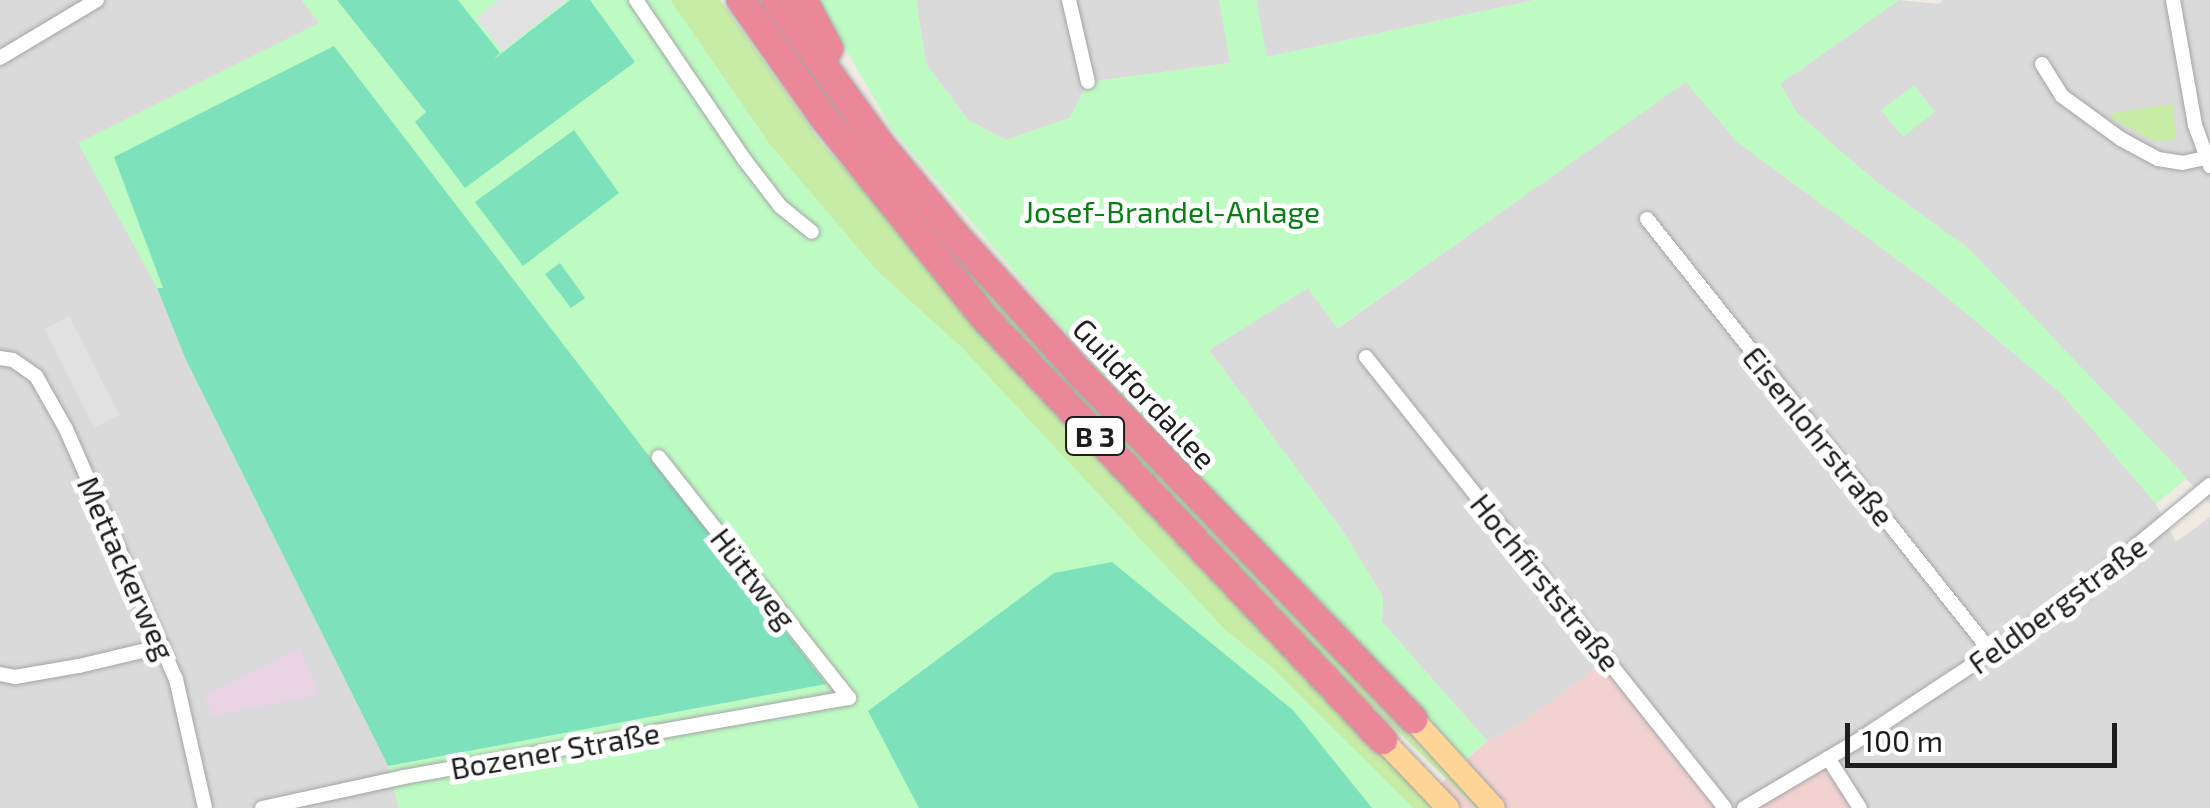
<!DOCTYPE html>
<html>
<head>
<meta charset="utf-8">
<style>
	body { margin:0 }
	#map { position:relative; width:2210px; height:808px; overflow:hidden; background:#efebe3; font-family:"Exo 2",sans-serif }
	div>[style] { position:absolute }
	.residential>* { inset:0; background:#dbdada }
	.commercial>* { inset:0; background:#f1d2d1 }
	.industrial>* { inset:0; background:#e8d4e4 }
	.grass>* { inset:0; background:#c7eca6 }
	.park>* { inset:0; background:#bdfbc3 }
	.pitch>* { inset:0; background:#7de2bc }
	.parking>* { inset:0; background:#e1e1e1 }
	.roads { filter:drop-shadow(0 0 2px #a4a4a4) drop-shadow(0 0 2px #a4a4a4) }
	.street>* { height:14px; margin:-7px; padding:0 7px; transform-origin:7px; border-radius:7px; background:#fff }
	.primary>* { height:22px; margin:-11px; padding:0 11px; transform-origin:11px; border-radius:11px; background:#ffd497 }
	.highway>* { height:28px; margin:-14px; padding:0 14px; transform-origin:14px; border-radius:14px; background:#ea8798 }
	span { translate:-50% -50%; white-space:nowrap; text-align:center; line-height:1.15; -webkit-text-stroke:10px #fff; paint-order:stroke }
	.shield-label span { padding:2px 8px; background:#fff; border:2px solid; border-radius:8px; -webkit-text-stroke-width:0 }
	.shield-label { font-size:28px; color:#1d1d1d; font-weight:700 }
	.park-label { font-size:30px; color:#077f13 }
	.street-label { font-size:30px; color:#1d1d1d }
	.scale { position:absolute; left:1845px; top:723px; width:272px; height:45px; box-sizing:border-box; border:5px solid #1d1d1d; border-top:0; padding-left:12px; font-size:30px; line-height:35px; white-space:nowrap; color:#1d1d1d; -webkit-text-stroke:8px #fff; paint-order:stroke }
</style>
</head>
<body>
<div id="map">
	<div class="residential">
		<div style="clip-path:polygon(0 0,302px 0,319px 22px,157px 288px,186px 360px,388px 766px,399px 808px,0 808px)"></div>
		<div style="clip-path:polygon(916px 0,1219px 0,1231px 63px,1088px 82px,1070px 118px,1006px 140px,968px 120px,926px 64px)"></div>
		<div style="clip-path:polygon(1256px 0,1535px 0,1266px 57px)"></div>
		<div style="clip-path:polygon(1899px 0,1939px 4px,1943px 0,2210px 0,2210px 504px,1968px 248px,1875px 181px,1797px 113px,1780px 84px)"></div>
		<div style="clip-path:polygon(1686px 81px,1737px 142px,1935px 287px,2062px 394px,2156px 504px,2176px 542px,2210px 517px,2210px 808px,1723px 808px,1606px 660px,1519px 725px,1487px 741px,1382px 622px,1383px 597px,1344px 533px,1209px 350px,1308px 287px,1338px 328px)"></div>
	</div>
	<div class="commercial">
		<div style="clip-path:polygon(1606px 660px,1723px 808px,1434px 808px,1428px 795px,1487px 741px,1519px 725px)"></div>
		<div style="clip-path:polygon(1827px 762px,1857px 808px,1749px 808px)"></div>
	</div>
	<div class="industrial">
		<div style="clip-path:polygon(300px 648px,319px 695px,212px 716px,204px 695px)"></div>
	</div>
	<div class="grass">
		<div style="clip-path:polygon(670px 0,720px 0,822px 144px,1434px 808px,1413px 808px,1269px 665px,1226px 631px,960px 346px,879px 273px,770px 145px)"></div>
		<div style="clip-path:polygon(754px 0,764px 0,1262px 578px,1483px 808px,1476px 808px,1342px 677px,983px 296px,848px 131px)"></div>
		<div style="clip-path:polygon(2173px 104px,2176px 140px,2154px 141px,2112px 119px,2111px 113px)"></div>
	</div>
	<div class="park">
		<div style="clip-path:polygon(302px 0,670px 0,770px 145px,879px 273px,960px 346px,1226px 631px,1269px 665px,1413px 808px,399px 808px,388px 765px,186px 360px,157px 288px,78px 143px,319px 23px)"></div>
		<div style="clip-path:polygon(817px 0,916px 0,926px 64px,968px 120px,1006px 140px,1070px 118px,1088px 82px,1230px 63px,1219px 0,1256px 0,1267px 57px,1535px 0,1899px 0,1780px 84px,1797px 113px,1875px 181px,1968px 248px,2187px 478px,2156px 504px,2062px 394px,1935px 287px,1737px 142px,1686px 82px,1337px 328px,1308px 288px,1209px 350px,1344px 533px,1383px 597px,1382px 622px,1487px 741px,1464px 761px,1110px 392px,1086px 355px,892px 129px)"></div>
		<div style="clip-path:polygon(1914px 85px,1935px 112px,1903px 137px,1881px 110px)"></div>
	</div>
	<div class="pitch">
		<div style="clip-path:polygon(337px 0,458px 0,500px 53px,493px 60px,570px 0,590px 0,635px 62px,465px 188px,415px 122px,426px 112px)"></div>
		<div style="clip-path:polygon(334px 46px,649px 456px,826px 684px,388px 766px,186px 360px,157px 288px,163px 288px,114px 157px)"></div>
		<div style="clip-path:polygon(574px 130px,619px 193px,523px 266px,475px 202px)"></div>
		<div style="clip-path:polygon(560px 263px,585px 298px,571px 308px,545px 274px)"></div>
		<div style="clip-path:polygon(1112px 562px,1293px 710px,1372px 808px,919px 808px,868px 711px,1054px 573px)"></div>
	</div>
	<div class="parking">
		<div style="clip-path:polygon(499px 0,567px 0,502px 51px,476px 18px)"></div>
		<div style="clip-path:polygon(69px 316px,119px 415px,94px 428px,45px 329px)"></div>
	</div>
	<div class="roads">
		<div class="street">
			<div style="left:636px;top:0;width:192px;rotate:55.8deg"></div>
			<div style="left:744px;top:159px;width:59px;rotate:52.5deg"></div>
			<div style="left:780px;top:206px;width:41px;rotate:39.1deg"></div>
			<div style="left:1069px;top:0;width:84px;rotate:77deg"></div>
			<div style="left:2173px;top:0;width:127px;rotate:80deg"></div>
			<div style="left:2195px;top:125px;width:44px;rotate:69.9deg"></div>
			<div style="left:0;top:58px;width:113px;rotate:-30.9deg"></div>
			<div style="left:2042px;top:64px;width:38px;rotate:58deg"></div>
			<div style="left:2062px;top:96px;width:73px;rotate:36.1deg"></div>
			<div style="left:2121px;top:139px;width:42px;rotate:28.4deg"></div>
			<div style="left:2158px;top:159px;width:24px;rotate:9deg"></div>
			<div style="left:2182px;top:163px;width:24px;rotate:-12deg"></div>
			<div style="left:1647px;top:219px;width:554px;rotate:51.52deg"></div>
			<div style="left:1366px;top:357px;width:576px;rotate:51.48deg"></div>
			<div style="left:0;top:358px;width:13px;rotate:9deg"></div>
			<div style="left:13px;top:360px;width:28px;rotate:35deg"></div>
			<div style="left:36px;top:376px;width:61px;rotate:60.5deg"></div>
			<div style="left:66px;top:429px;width:273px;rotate:66.3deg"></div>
			<div style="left:176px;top:679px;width:132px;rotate:77.3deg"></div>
			<div style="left:0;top:674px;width:15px;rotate:11deg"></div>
			<div style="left:15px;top:677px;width:65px;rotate:-9.8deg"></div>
			<div style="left:79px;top:666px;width:86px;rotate:-13.4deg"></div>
			<div style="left:1828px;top:758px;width:59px;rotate:57.4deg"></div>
			<div style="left:262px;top:808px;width:145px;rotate:-12.3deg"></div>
			<div style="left:404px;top:777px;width:452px;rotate:-10.1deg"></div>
			<div style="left:849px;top:698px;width:307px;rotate:-128.3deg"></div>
			<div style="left:1744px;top:808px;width:128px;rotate:-30.6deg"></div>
			<div style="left:1854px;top:743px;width:261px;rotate:-33.4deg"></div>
			<div style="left:2072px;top:599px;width:179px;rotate:-39.6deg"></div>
		</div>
		<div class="primary">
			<div style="left:1413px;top:719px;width:120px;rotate:47.7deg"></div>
			<div style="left:1383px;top:740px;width:94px;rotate:46.3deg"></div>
		</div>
		<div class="highway">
			<div style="left:741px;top:0;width:144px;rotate:54.9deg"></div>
			<div style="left:824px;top:118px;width:254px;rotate:51.2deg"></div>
			<div style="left:983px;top:316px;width:583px;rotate:46.67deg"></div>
			<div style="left:776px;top:0;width:176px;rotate:54.2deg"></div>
			<div style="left:879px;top:143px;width:121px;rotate:50.4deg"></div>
			<div style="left:956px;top:236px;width:190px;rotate:47.8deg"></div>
			<div style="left:1084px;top:377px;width:475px;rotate:46.1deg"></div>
			<div style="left:803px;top:0;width:55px;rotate:62deg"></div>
		</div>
	</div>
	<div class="shield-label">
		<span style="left:1095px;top:436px">B 3</span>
	</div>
	<div class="park-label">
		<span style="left:1172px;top:211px">Josef-Brandel-Anlage</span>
	</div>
	<div class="street-label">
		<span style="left:1145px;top:393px;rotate:47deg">Guildfordallee</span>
		<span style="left:1819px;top:436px;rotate:51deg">Eisenlohrstraße</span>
		<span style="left:127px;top:568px;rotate:66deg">Mettackerweg</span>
		<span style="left:754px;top:578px;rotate:52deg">Hüttweg</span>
		<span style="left:1546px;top:582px;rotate:51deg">Hochfirststraße</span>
		<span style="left:2057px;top:604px;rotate:-36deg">Feldbergstraße</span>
		<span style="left:555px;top:750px;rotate:-10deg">Bozener Straße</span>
	</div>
	<div class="scale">100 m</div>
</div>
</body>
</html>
